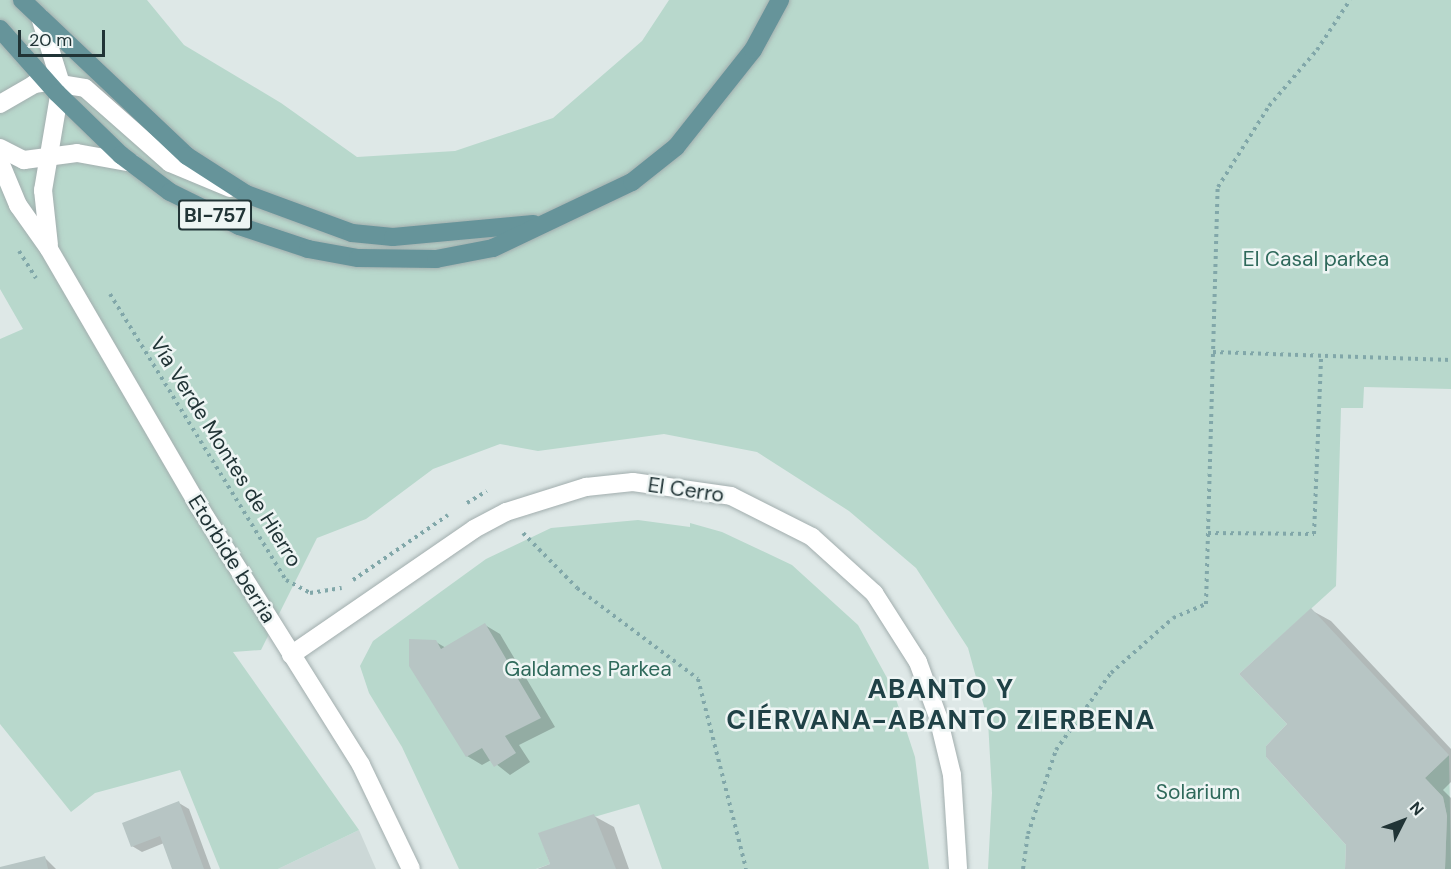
<!DOCTYPE html>
<html>
<head>
<meta charset="utf-8">
<style>
	body { margin:0 }
	#map { position:relative; width:1451px; height:869px; overflow:hidden; background:#dee8e7; font-family:"DM Sans",sans-serif }
	div>[style] { position:absolute }
	.built>* { inset:0; background:#ccd8d7 }
	.green>* { inset:0; background:#b8d8cc }
	.shadow>* { inset:0; background:#0003 }
	.building>* { inset:0; background:#b7c5c4 }
	.path>* { height:4px; margin-top:-2px; transform-origin:0; background:repeating-linear-gradient(90deg,#81a7a9 0 3px,transparent 0 7.5px) }
	.roads { filter:drop-shadow(0 0 2px #a2aeae) drop-shadow(0 0 2px #a2aeae) }
	.minor>* { height:18px; margin:-9px; padding:0 9px; transform-origin:9px; border-radius:9px; background:#fff }
	.primary>* { height:18px; margin:-9px; padding:0 9px; transform-origin:9px; border-radius:9px; background:#66949a }
	span { translate:-50% -50%; white-space:nowrap; text-align:center; line-height:1.15; -webkit-text-stroke:5px #eef5f4; paint-order:stroke }
	.shield-label span { padding:2px 4px; background:#eef5f4; border:2px solid; border-radius:4px; -webkit-text-stroke-width:0 }
	.shield-label { font-size:20px; color:#213436; font-weight:700 }
	.park-label { font-size:21px; color:#2f695b }
	.street-label { font-size:21px; color:#213436 }
	.district-label { font-size:27px; color:#1f4146; font-weight:700; letter-spacing:1.5px }
	.north { position:absolute; left:1373px; top:791px; width:60px; height:60px; -webkit-text-stroke:4px #eef5f4; paint-order:stroke; rotate:48deg; font-size:16px; font-weight:700; line-height:24px; text-align:center; color:#213436 }
	.north::after { content:''; display:block; margin:auto; width:21px; height:27px; background:#213436; clip-path:polygon(50% 0,100% 100%,50% 72%,0 100%) }
	.scale { position:absolute; left:18px; top:30px; width:87px; height:27px; box-sizing:border-box; border:3px solid #213436; border-top:0; padding-left:8px; font-size:18px; line-height:21px; white-space:nowrap; color:#213436; -webkit-text-stroke:4px #eef5f4; paint-order:stroke }
</style>
</head>
<body>
<div id="map">
	<div class="built">
		<div style="clip-path:polygon(359px 830px,376px 869px,278px 869px)"></div>
	</div>
	<div class="green">
		<div style="clip-path:polygon(0 0,147px 0,184px 45px,281px 103px,357px 157px,455px 151px,553px 118px,642px 41px,669px 0,1451px 0,1451px 389px,1364px 387px,1363px 408px,1341px 408px,1336px 586px,1239px 674px,1287px 724px,1266px 746px,1266px 757px,1346px 845px,1345px 869px,988px 869px,992px 793px,988px 721px,968px 648px,916px 568px,849px 511px,757px 452px,664px 434px,538px 451px,500px 444px,433px 469px,366px 519px,317px 538px,261px 650px,233px 652px,359px 830px,278px 869px,220px 869px,180px 770px,95px 793px,71px 812px,0 724px,0 339px,23px 329px,0 289px)"></div>
		<div style="clip-path:polygon(638px 520px,690px 527px,690px 523px,722px 532px,792px 565px,858px 625px,892px 687px,915px 757px,929px 869px,662px 869px,639px 804px,539px 833px,550px 864px,536px 869px,459px 869px,402px 747px,369px 693px,360px 666px,373px 641px,486px 559px,551px 528px)"></div>
		<div style="clip-path:polygon(1449px 755px,1451px 869px,1445px 869px,1447px 816px,1443px 797px,1425px 778px)"></div>
	</div>
	<div class="shadow">
		<div style="clip-path:polygon(1311px 610px,1331px 621px,1451px 749px,1451px 782px,1443px 790px,1451px 798px,1451px 869px,1346px 869px,1347px 845px,1290px 724px)"></div>
		<div style="clip-path:polygon(485px 625px,500px 634px,555px 727px,519px 745px,530px 762px,510px 775px,491px 760px,482px 765px,467px 756px,436px 642px,446px 648px)"></div>
		<div style="clip-path:polygon(179px 803px,189px 809px,211px 869px,174px 869px,164px 843px,142px 852px,132px 846px)"></div>
		<div style="clip-path:polygon(594px 816px,614px 827px,629px 869px,540px 869px,551px 865px)"></div>
		<div style="clip-path:polygon(45px 858px,56px 869px,0 869px,0 868px)"></div>
	</div>
	<div class="building">
		<div style="clip-path:polygon(1311px 608px,1449px 755px,1425px 778px,1443px 797px,1447px 816px,1445px 869px,1345px 869px,1346px 845px,1266px 757px,1266px 746px,1287px 724px,1239px 674px)"></div>
		<div style="clip-path:polygon(485px 623px,541px 718px,505px 736px,516px 753px,494px 767px,482px 748px,466px 757px,409px 666px,409px 639px,436px 640px,441px 649px)"></div>
		<div style="clip-path:polygon(179px 801px,204px 869px,172px 869px,160px 836px,131px 847px,122px 823px)"></div>
		<div style="clip-path:polygon(594px 814px,616px 869px,537px 869px,550px 864px,538px 833px)"></div>
		<div style="clip-path:polygon(45px 856px,48px 869px,0 869px,0 867px)"></div>
	</div>
	<div class="path">
		<div style="left:19px;top:251px;width:32px;rotate:58deg"></div>
		<div style="left:110px;top:294px;width:336px;rotate:58.4deg"></div>
		<div style="left:286px;top:580px;width:27px;rotate:28deg"></div>
		<div style="left:310px;top:593px;width:32px;rotate:-9deg"></div>
		<div style="left:1213px;top:352px;width:238px;rotate:1.9deg"></div>
		<div style="left:467px;top:503px;width:23px;rotate:-31deg"></div>
		<div style="left:523px;top:533px;width:77px;rotate:45.5deg"></div>
		<div style="left:577px;top:588px;width:151px;rotate:36.9deg"></div>
		<div style="left:698px;top:679px;width:196px;rotate:75.8deg"></div>
		<div style="left:1208px;top:533px;width:106px;rotate:0.5deg"></div>
		<div style="left:1314px;top:534px;width:178px;rotate:-87.7deg"></div>
		<div style="left:353px;top:580px;width:115px;rotate:-34.4deg"></div>
		<div style="left:1023px;top:869px;width:35px;rotate:-82deg"></div>
		<div style="left:1028px;top:834px;width:89px;rotate:-71.6deg"></div>
		<div style="left:1056px;top:750px;width:95px;rotate:-54.5deg"></div>
		<div style="left:1111px;top:673px;width:83px;rotate:-41.6deg"></div>
		<div style="left:1173px;top:618px;width:36px;rotate:-23deg"></div>
		<div style="left:1206px;top:604px;width:417px;rotate:-88.4deg"></div>
		<div style="left:1218px;top:187px;width:96px;rotate:-57.8deg"></div>
		<div style="left:1269px;top:106px;width:74px;rotate:-49.4deg"></div>
		<div style="left:1317px;top:50px;width:60px;rotate:-56.6deg"></div>
	</div>
	<div class="roads">
		<div class="minor">
			<div style="left:40px;top:17px;width:70px;rotate:72.6deg"></div>
			<div style="left:61px;top:84px;width:108px;rotate:99.6deg"></div>
			<div style="left:43px;top:190px;width:55px;rotate:83.8deg"></div>
			<div style="left:0;top:104px;width:39px;rotate:-30deg"></div>
			<div style="left:34px;top:84px;width:14px;rotate:-8deg"></div>
			<div style="left:48px;top:82px;width:37px;rotate:9deg"></div>
			<div style="left:85px;top:88px;width:113px;rotate:41.4deg"></div>
			<div style="left:170px;top:163px;width:65px;rotate:22.6deg"></div>
			<div style="left:0;top:148px;width:27px;rotate:27deg"></div>
			<div style="left:24px;top:160px;width:53px;rotate:-7.5deg"></div>
			<div style="left:77px;top:153px;width:56px;rotate:10.3deg"></div>
			<div style="left:0;top:162px;width:47px;rotate:67.3deg"></div>
			<div style="left:18px;top:205px;width:54px;rotate:54.8deg"></div>
			<div style="left:49px;top:249px;width:300px;rotate:59.8deg"></div>
			<div style="left:200px;top:508px;width:303px;rotate:57.9deg"></div>
			<div style="left:361px;top:765px;width:115px;rotate:64.3deg"></div>
			<div style="left:291px;top:655px;width:222px;rotate:-34.5deg"></div>
			<div style="left:474px;top:529px;width:36px;rotate:-28deg"></div>
			<div style="left:506px;top:512px;width:84px;rotate:-17.4deg"></div>
			<div style="left:586px;top:487px;width:47px;rotate:-6.1deg"></div>
			<div style="left:633px;top:482px;width:99px;rotate:8.1deg"></div>
			<div style="left:731px;top:496px;width:91px;rotate:26.8deg"></div>
			<div style="left:812px;top:537px;width:84px;rotate:42.1deg"></div>
			<div style="left:874px;top:593px;width:82px;rotate:57.5deg"></div>
			<div style="left:918px;top:662px;width:59px;rotate:70deg"></div>
			<div style="left:938px;top:717px;width:60px;rotate:76.4deg"></div>
			<div style="left:952px;top:775px;width:94px;rotate:86.3deg"></div>
		</div>
		<div class="primary">
			<div style="left:22px;top:0;width:227px;rotate:43.4deg"></div>
			<div style="left:187px;top:156px;width:70px;rotate:32.8deg"></div>
			<div style="left:246px;top:194px;width:113px;rotate:20.2deg"></div>
			<div style="left:352px;top:233px;width:41px;rotate:5.6deg"></div>
			<div style="left:393px;top:237px;width:141px;rotate:-5.3deg"></div>
			<div style="left:0;top:29px;width:86px;rotate:48.3deg"></div>
			<div style="left:57px;top:93px;width:89px;rotate:44.1deg"></div>
			<div style="left:121px;top:155px;width:61px;rotate:37.1deg"></div>
			<div style="left:170px;top:192px;width:77px;rotate:26.2deg"></div>
			<div style="left:239px;top:226px;width:73px;rotate:18.4deg"></div>
			<div style="left:308px;top:249px;width:51px;rotate:10.2deg"></div>
			<div style="left:358px;top:258px;width:78px;rotate:0.7deg"></div>
			<div style="left:436px;top:259px;width:58px;rotate:-10.9deg"></div>
			<div style="left:493px;top:248px;width:154px;rotate:-25.4deg"></div>
			<div style="left:632px;top:182px;width:56px;rotate:-38.5deg"></div>
			<div style="left:676px;top:147px;width:124px;rotate:-51.6deg"></div>
			<div style="left:753px;top:50px;width:57px;rotate:-61.6deg"></div>
		</div>
	</div>
	<div class="shield-label">
		<span style="left:215px;top:215px">BI-757</span>
	</div>
	<div class="park-label">
		<span style="left:1316px;top:259px">El Casal parkea</span>
		<span style="left:588px;top:669px">Galdames Parkea</span>
		<span style="left:1198px;top:792px">Solarium</span>
	</div>
	<div class="street-label">
		<span style="left:226px;top:452px;rotate:58deg">Vía Verde Montes de Hierro</span>
		<span style="left:686px;top:490px;rotate:8deg">El Cerro</span>
		<span style="left:232px;top:559px;rotate:58deg">Etorbide berria</span>
	</div>
	<div class="district-label">
		<span style="left:941px;top:704px">ABANTO Y<br>CIÉRVANA-ABANTO ZIERBENA</span>
	</div>
	<div class="north">N</div>
	<div class="scale">20 m</div>
</div>
</body>
</html>
